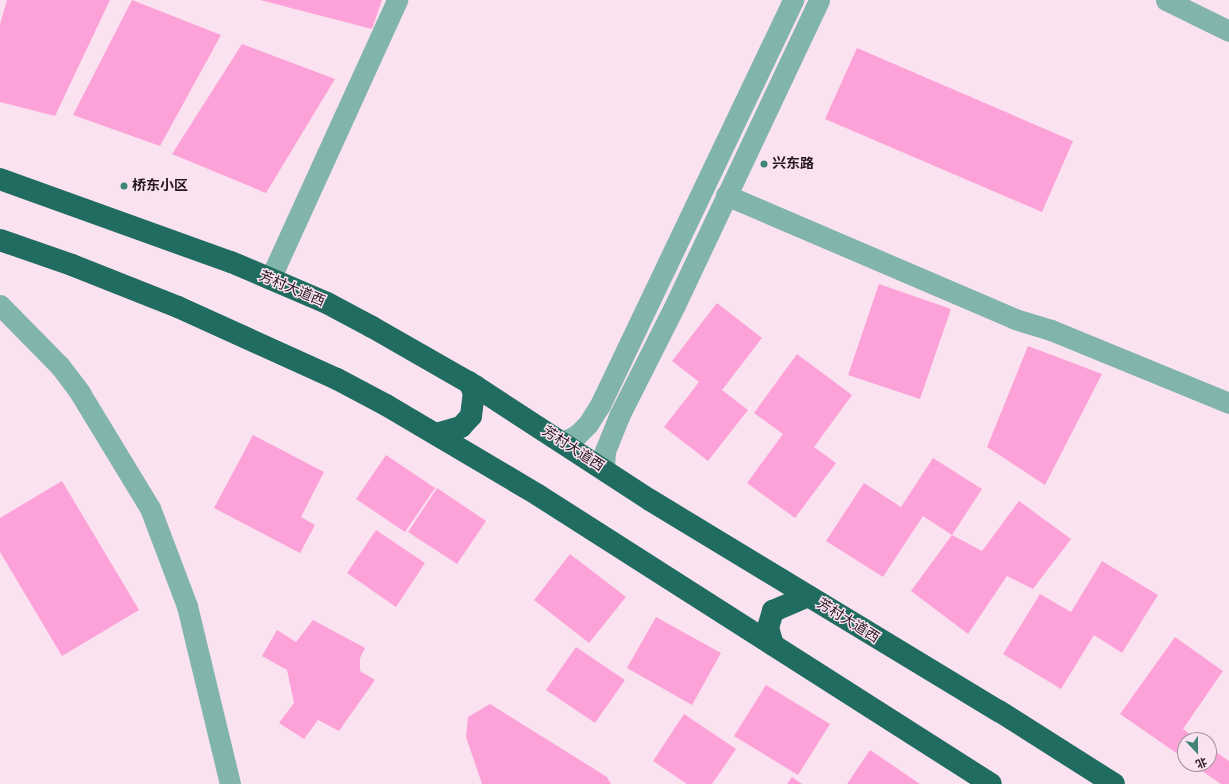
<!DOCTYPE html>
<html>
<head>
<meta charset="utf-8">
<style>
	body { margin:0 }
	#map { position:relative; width:1229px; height:784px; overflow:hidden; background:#fbe2f0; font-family:"Sofia Sans Condensed","Noto Sans SC",sans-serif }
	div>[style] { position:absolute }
	.building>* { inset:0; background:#fda2d8 }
	.minor>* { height:21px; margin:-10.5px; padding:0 10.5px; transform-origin:10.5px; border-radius:10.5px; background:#81b5ab }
	.highway>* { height:22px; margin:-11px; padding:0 11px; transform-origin:11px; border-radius:11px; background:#206c61 }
	.dots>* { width:11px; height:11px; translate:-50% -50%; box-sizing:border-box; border:2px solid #fbe2f0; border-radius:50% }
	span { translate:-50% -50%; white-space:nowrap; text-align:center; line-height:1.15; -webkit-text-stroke:3px #fbe2f0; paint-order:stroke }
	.poi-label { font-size:14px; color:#23181e; font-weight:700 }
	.left { translate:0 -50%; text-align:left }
	.street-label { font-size:14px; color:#23181e }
	.north { position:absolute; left:1177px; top:732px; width:40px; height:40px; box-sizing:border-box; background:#fbe2f0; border:1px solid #a5919c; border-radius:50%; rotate:158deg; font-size:11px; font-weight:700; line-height:16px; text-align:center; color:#23181e }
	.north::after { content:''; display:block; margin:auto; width:14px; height:18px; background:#408479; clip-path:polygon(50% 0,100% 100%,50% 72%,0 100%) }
</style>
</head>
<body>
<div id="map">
	<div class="building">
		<div style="clip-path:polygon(7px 0,110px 0,55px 116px,0 102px,0 24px)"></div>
		<div style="clip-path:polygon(132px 0,221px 35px,160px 146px,73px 115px)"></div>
		<div style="clip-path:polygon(260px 0,382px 0,372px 29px)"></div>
		<div style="clip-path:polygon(242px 44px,335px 79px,266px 193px,172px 154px)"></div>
		<div style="clip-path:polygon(857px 48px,1073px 141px,1042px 212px,825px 119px)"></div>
		<div style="clip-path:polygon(879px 284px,951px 309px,920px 399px,848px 375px)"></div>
		<div style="clip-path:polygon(717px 303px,762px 338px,722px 390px,748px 410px,708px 461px,664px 427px,699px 382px,672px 361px)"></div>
		<div style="clip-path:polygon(1028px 346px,1102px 374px,1045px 485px,987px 447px)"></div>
		<div style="clip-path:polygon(797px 354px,852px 395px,814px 447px,836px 463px,795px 518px,747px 483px,783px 434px,754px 413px)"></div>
		<div style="clip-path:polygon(253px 435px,324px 472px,301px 517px,315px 525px,300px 553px,214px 508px)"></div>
		<div style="clip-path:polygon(386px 455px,435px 488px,405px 532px,356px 499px)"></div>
		<div style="clip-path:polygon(933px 458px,982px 489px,952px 535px,923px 516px,883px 577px,826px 541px,864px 483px,901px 507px)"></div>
		<div style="clip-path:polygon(62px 481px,139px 610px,62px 656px,0 552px,0 518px)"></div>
		<div style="clip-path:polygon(437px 488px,486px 521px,457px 564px,408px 532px)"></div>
		<div style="clip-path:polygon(1019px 501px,1071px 539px,1033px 589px,1007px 576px,968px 634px,911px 591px,952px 535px,982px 551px)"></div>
		<div style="clip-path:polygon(376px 530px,425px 563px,396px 607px,347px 573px)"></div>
		<div style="clip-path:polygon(570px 554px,626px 597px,589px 643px,534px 600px)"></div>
		<div style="clip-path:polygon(1102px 561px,1158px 595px,1122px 653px,1094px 635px,1061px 689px,1003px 654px,1040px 594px,1071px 612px)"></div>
		<div style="clip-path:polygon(656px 617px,721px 653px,692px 705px,627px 668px)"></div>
		<div style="clip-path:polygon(313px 620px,365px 648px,360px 658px,360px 671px,375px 680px,339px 731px,318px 720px,304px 739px,279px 723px,294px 703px,287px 670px,262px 656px,277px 630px,296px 642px)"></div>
		<div style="clip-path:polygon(1175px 637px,1223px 671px,1183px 729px,1198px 740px,1185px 740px,1185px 759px,1120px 714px)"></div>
		<div style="clip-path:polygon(576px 647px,625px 680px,595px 723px,546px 690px)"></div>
		<div style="clip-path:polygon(766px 685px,830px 724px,798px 775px,734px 736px)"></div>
		<div style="clip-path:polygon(490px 704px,607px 777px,611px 784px,482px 784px,466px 737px,468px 717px)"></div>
		<div style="clip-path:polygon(684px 714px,736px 749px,712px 784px,687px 784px,653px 761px)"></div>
		<div style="clip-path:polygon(1209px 747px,1229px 761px,1229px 784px,1221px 784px,1192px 764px,1209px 764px)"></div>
		<div style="clip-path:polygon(870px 750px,920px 784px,847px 784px)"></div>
		<div style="clip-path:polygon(792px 777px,802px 784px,787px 784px)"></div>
	</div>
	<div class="minor">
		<div style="left:1166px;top:0;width:70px;rotate:26.2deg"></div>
		<div style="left:726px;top:195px;width:314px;rotate:23.2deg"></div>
		<div style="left:1015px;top:319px;width:38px;rotate:17deg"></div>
		<div style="left:1051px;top:330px;width:192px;rotate:22.3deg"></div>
		<div style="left:270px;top:279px;width:307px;rotate:-65.5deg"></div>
		<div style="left:0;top:305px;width:86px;rotate:45.5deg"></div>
		<div style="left:60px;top:366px;width:34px;rotate:53deg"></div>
		<div style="left:80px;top:393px;width:135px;rotate:58.7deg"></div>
		<div style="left:150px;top:508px;width:105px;rotate:69.3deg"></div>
		<div style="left:187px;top:606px;width:183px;rotate:76.4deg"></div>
		<div style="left:563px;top:442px;width:16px;rotate:-27deg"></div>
		<div style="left:577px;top:435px;width:16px;rotate:-45deg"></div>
		<div style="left:588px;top:424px;width:22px;rotate:-58deg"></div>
		<div style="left:600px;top:405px;width:449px;rotate:-64.5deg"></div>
		<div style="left:604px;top:469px;width:18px;rotate:-87deg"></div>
		<div style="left:605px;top:451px;width:38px;rotate:-68deg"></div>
		<div style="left:619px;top:416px;width:124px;rotate:-63.2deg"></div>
		<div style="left:675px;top:305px;width:337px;rotate:-64.7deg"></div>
	</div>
	<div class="highway">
		<div style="left:0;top:179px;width:245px;rotate:19.8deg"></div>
		<div style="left:231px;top:262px;width:104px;rotate:23.1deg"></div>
		<div style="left:327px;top:303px;width:51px;rotate:28.1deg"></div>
		<div style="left:372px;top:327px;width:119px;rotate:29.8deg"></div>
		<div style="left:475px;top:386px;width:209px;rotate:33.1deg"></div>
		<div style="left:650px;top:500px;width:408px;rotate:31.2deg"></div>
		<div style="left:999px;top:711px;width:136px;rotate:32.4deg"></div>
		<div style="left:0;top:240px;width:76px;rotate:19.1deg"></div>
		<div style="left:72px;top:265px;width:114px;rotate:21.6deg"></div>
		<div style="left:178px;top:307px;width:175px;rotate:24.4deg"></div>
		<div style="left:337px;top:379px;width:55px;rotate:28deg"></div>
		<div style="left:386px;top:405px;width:177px;rotate:30.6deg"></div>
		<div style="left:538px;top:495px;width:537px;rotate:32.54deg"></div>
		<div style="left:436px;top:434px;width:26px;rotate:-16deg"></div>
		<div style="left:461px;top:427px;width:15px;rotate:-48deg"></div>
		<div style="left:471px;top:416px;width:23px;rotate:-83deg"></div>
		<div style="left:474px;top:393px;width:12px;rotate:-114deg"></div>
		<div style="left:773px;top:645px;width:18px;rotate:-106deg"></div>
		<div style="left:768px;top:628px;width:18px;rotate:-74deg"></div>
		<div style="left:773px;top:611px;width:38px;rotate:-23deg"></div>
	</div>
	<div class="dots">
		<div style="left:764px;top:164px;background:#408479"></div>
		<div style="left:124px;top:186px;background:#408479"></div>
	</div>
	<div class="poi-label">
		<span class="left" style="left:772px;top:164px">兴东路</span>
		<span class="left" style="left:132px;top:186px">桥东小区</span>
	</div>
	<div class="street-label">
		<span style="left:292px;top:289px;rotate:23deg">芳村大道西</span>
		<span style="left:573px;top:449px;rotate:33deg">芳村大道西</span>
		<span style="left:848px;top:621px;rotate:32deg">芳村大道西</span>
	</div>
	<div class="north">北</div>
</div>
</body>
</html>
